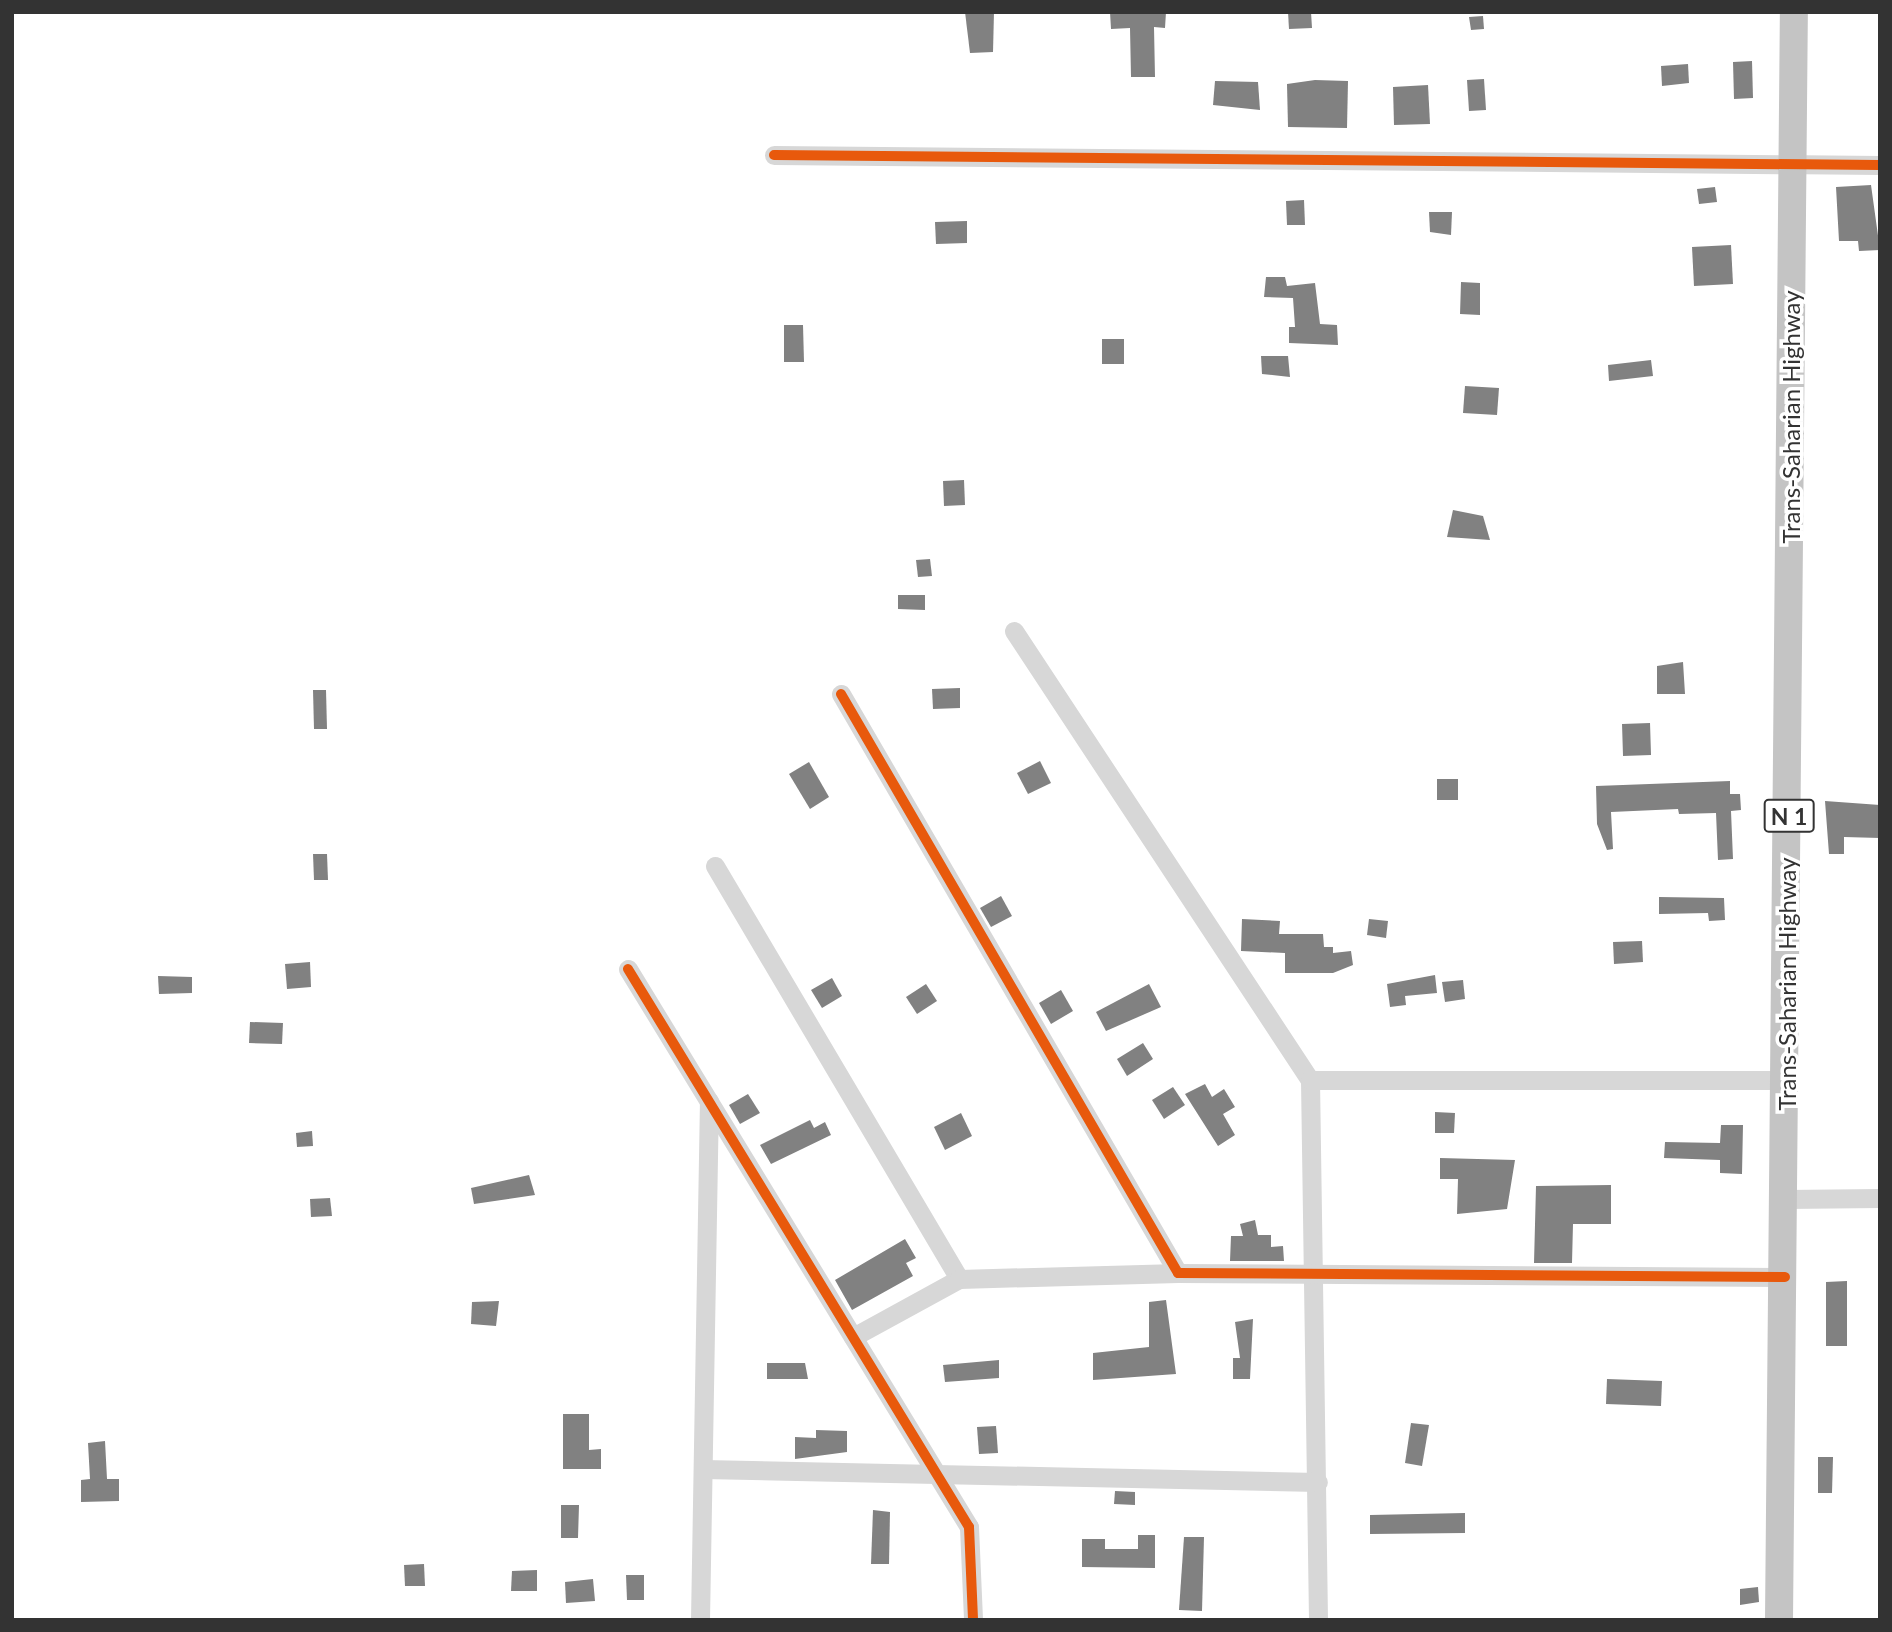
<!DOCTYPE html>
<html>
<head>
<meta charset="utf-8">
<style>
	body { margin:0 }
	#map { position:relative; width:1892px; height:1632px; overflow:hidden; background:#fff; font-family:Lato,sans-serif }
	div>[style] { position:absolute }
	.building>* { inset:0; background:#818181 }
	.minor>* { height:19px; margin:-9.5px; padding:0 9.5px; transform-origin:9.5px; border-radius:9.5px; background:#d7d7d7 }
	.highway>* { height:28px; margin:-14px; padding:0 14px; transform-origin:14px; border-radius:14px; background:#c4c4c4 }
	.cycleway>* { height:10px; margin:-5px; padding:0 5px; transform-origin:5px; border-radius:5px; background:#e8590c }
	span { translate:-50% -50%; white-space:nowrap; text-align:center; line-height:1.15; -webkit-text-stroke:7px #fff; paint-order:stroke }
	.shield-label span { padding:2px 5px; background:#fff; border:2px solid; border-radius:5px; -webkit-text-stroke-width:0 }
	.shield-label { font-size:23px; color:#333; font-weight:700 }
	.street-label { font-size:24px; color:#333 }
	.frame { position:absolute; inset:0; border:14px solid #333; pointer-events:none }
</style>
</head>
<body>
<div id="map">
	<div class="building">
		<div style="clip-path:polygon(965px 12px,994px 12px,993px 52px,970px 53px)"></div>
		<div style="clip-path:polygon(1110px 12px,1166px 12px,1165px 28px,1154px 27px,1155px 77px,1131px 77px,1130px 28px,1111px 29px)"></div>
		<div style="clip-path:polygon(1288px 12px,1311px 12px,1312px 28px,1289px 29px)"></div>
		<div style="clip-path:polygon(1483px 16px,1484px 29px,1471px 30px,1469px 17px)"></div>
		<div style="clip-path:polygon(1752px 61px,1753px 98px,1734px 99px,1733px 62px)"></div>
		<div style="clip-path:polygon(1688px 64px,1689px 83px,1662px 86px,1661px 66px)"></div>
		<div style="clip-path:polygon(1484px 79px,1486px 110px,1469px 111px,1467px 80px)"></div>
		<div style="clip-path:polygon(1315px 80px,1348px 81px,1347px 128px,1288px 127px,1287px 84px)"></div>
		<div style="clip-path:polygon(1215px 81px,1258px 82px,1260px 110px,1213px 105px)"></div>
		<div style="clip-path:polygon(1428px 85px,1430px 124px,1394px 125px,1393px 87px)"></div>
		<div style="clip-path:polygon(1871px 185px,1880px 250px,1859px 251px,1858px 241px,1839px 241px,1836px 187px)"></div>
		<div style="clip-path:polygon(1715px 187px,1717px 202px,1699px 204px,1697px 189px)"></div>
		<div style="clip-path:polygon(1304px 200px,1305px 225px,1287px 225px,1286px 201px)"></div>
		<div style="clip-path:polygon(1429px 212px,1452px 212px,1451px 235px,1430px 232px)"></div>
		<div style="clip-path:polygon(967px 221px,967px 243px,936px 244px,935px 222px)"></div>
		<div style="clip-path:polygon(1731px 245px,1733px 284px,1694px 286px,1692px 247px)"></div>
		<div style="clip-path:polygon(1266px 277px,1285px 277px,1287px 286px,1315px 283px,1320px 324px,1337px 325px,1338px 345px,1289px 343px,1289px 327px,1295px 327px,1293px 298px,1264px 297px)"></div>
		<div style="clip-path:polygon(1461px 282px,1480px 283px,1480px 315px,1460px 314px)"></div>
		<div style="clip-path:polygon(784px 325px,803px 325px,804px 362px,784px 362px)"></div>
		<div style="clip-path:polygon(1102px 339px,1124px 339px,1124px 364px,1102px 364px)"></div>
		<div style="clip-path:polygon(1261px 356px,1288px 356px,1290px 377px,1262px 374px)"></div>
		<div style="clip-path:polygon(1651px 360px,1653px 376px,1609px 381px,1608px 365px)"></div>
		<div style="clip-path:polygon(1465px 386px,1499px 388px,1497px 415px,1463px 413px)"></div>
		<div style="clip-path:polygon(964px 480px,965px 505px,944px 506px,943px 481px)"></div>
		<div style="clip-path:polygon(1453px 510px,1483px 516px,1490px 540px,1447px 537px)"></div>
		<div style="clip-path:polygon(930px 559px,932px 576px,918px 577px,916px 560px)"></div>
		<div style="clip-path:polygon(898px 595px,925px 595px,925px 610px,898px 609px)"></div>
		<div style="clip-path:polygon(1683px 662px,1685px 694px,1657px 694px,1657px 666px)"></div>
		<div style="clip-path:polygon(960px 688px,960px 708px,933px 709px,932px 689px)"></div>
		<div style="clip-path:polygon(313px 690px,326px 690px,327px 729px,314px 729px)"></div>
		<div style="clip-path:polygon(1650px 723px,1651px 755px,1623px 756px,1622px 724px)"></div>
		<div style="clip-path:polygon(1040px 761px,1051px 783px,1028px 794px,1017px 773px)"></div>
		<div style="clip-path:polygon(809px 762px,829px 797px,810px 809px,789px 774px)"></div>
		<div style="clip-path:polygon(1437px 779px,1458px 779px,1458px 800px,1437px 800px)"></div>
		<div style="clip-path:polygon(1730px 781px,1730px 794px,1740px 794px,1741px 810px,1731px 811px,1733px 859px,1718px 860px,1716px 813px,1679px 814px,1678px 809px,1611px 812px,1613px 849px,1607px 850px,1597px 824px,1596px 786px)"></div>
		<div style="clip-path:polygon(1825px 801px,1880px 805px,1880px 838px,1844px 837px,1844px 854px,1829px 854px)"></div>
		<div style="clip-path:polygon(313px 854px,327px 854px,328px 880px,314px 880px)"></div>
		<div style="clip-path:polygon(1001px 896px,1012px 916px,991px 927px,980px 908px)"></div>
		<div style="clip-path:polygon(1659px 897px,1724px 898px,1725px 920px,1709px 921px,1708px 913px,1659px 914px)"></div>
		<div style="clip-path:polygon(1242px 919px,1280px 921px,1279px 934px,1323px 934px,1324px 947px,1333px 947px,1333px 953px,1351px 951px,1353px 965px,1333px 973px,1285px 973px,1285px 953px,1241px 951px)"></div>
		<div style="clip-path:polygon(1369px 919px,1388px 921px,1386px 938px,1367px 935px)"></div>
		<div style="clip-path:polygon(1642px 941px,1643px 962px,1614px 964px,1613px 942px)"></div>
		<div style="clip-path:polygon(310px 962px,311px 987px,287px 989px,285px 964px)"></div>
		<div style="clip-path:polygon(1435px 975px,1437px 993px,1405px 996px,1406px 1005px,1390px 1007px,1387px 984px)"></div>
		<div style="clip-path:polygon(158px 976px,192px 977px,192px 993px,159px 994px)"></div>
		<div style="clip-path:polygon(832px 978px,842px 996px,822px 1008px,811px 990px)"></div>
		<div style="clip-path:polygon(1463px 980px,1465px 999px,1445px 1002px,1442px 982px)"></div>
		<div style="clip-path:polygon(926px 984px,937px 1001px,917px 1014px,906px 997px)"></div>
		<div style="clip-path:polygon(1149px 984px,1161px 1007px,1106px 1031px,1096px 1012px)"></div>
		<div style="clip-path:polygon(1061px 990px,1073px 1011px,1051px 1024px,1039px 1003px)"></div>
		<div style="clip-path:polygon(250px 1022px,283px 1023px,282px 1044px,249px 1043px)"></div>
		<div style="clip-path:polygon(1143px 1043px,1153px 1059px,1127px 1076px,1117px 1059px)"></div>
		<div style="clip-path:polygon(1205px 1084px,1212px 1097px,1224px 1089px,1235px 1107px,1223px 1114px,1235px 1135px,1218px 1146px,1185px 1094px)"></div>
		<div style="clip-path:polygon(1173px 1087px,1185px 1105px,1164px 1119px,1152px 1100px)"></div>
		<div style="clip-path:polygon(748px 1094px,760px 1113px,740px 1124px,729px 1105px)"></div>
		<div style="clip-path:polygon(1435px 1112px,1455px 1113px,1454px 1133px,1435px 1133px)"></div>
		<div style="clip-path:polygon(961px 1113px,972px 1136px,945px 1150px,934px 1127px)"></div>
		<div style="clip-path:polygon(810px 1120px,814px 1128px,825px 1122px,831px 1135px,771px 1164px,760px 1145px)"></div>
		<div style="clip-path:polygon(1721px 1125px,1743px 1125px,1742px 1174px,1720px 1173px,1720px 1160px,1664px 1158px,1665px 1142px,1720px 1143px)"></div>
		<div style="clip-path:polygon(312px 1131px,313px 1146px,297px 1147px,296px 1133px)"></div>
		<div style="clip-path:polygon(1440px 1158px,1515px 1160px,1507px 1209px,1457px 1214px,1458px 1179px,1440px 1179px)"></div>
		<div style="clip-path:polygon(529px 1175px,535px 1195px,474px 1204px,471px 1188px)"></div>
		<div style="clip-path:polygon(1611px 1185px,1611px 1224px,1573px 1224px,1572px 1263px,1534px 1263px,1536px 1186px)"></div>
		<div style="clip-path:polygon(330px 1198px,332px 1216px,311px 1217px,310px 1199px)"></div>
		<div style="clip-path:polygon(1255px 1220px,1258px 1235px,1271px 1235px,1271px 1247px,1283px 1246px,1284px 1261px,1230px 1261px,1231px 1236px,1243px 1236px,1240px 1224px)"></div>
		<div style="clip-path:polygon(905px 1239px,916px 1258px,906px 1263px,913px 1276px,852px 1310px,835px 1280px)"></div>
		<div style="clip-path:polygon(1847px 1281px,1847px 1346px,1826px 1346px,1826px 1282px)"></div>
		<div style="clip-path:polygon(1166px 1300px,1176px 1374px,1093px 1380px,1093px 1353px,1149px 1347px,1149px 1302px)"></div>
		<div style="clip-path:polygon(499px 1301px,496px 1326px,471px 1324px,472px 1302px)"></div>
		<div style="clip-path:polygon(1253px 1319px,1250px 1379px,1233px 1379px,1233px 1358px,1240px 1358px,1235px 1322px)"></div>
		<div style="clip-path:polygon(999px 1360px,999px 1378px,945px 1382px,943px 1365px)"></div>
		<div style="clip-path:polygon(767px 1363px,805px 1363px,808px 1379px,767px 1379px)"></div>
		<div style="clip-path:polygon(1607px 1379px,1662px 1381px,1661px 1406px,1606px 1404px)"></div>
		<div style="clip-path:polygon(563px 1414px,589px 1414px,589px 1450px,601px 1449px,601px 1469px,563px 1469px)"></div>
		<div style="clip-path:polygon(1411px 1423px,1429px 1425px,1422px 1466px,1405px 1463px)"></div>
		<div style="clip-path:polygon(996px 1426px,998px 1453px,979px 1454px,977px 1427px)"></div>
		<div style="clip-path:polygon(816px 1430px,847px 1431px,847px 1452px,795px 1459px,795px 1437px,816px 1438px)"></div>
		<div style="clip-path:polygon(105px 1441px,107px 1479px,119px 1479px,119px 1501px,81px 1502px,81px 1480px,90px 1479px,88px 1443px)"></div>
		<div style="clip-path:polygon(1818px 1457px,1833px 1457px,1832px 1493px,1818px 1493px)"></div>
		<div style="clip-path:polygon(1115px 1491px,1135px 1492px,1135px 1505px,1114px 1504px)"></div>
		<div style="clip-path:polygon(561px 1505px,579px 1505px,578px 1538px,561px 1538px)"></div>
		<div style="clip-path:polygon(873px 1510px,890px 1512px,889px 1564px,871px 1564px)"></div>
		<div style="clip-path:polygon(1465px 1513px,1465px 1533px,1370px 1534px,1370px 1515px)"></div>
		<div style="clip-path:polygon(1138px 1535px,1155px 1535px,1155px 1568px,1082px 1567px,1082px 1539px,1105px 1539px,1105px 1549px,1138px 1549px)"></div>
		<div style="clip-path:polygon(1184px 1537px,1204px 1537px,1202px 1611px,1179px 1610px)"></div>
		<div style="clip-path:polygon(424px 1564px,425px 1586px,405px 1586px,404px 1565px)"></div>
		<div style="clip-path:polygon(537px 1570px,537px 1591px,511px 1591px,512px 1571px)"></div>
		<div style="clip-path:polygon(626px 1575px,644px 1575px,644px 1600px,627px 1600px)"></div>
		<div style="clip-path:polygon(593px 1579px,595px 1601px,566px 1603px,565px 1582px)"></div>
		<div style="clip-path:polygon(1758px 1587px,1759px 1602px,1740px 1605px,1740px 1589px)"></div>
	</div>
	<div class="minor">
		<div style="left:774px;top:155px;width:1106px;rotate:0.52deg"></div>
		<div style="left:1014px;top:631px;width:538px;rotate:56.61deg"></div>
		<div style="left:1310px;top:1080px;width:540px;rotate:89.15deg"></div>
		<div style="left:841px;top:694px;width:670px;rotate:59.8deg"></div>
		<div style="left:1178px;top:1273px;width:607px;rotate:0.38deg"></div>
		<div style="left:715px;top:866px;width:480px;rotate:59.4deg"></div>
		<div style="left:628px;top:969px;width:654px;rotate:58.57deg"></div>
		<div style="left:969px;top:1527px;width:93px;rotate:87.5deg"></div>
		<div style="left:1310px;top:1080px;width:477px"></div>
		<div style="left:1786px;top:1199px;width:94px;rotate:-0.6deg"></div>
		<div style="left:853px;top:1337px;width:121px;rotate:-28.7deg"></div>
		<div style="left:959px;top:1279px;width:219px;rotate:-1.6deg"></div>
		<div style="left:703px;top:1469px;width:615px;rotate:1.21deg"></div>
		<div style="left:700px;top:1620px;width:519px;rotate:-89.01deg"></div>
	</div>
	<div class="highway">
		<div style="left:1779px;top:1620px;width:1608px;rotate:-89.47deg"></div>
	</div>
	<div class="cycleway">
		<div style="left:774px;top:155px;width:1106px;rotate:0.52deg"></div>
		<div style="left:841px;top:694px;width:670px;rotate:59.8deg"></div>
		<div style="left:1178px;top:1273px;width:607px;rotate:0.38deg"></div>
		<div style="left:628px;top:969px;width:654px;rotate:58.57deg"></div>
		<div style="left:969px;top:1527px;width:93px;rotate:87.5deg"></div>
	</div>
	<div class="shield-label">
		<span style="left:1789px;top:816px">N 1</span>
	</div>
	<div class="street-label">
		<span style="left:1791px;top:417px;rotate:-90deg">Trans-Saharian Highway</span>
		<span style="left:1787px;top:984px;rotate:-90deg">Trans-Saharian Highway</span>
	</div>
	<div class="frame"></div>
</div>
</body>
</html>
